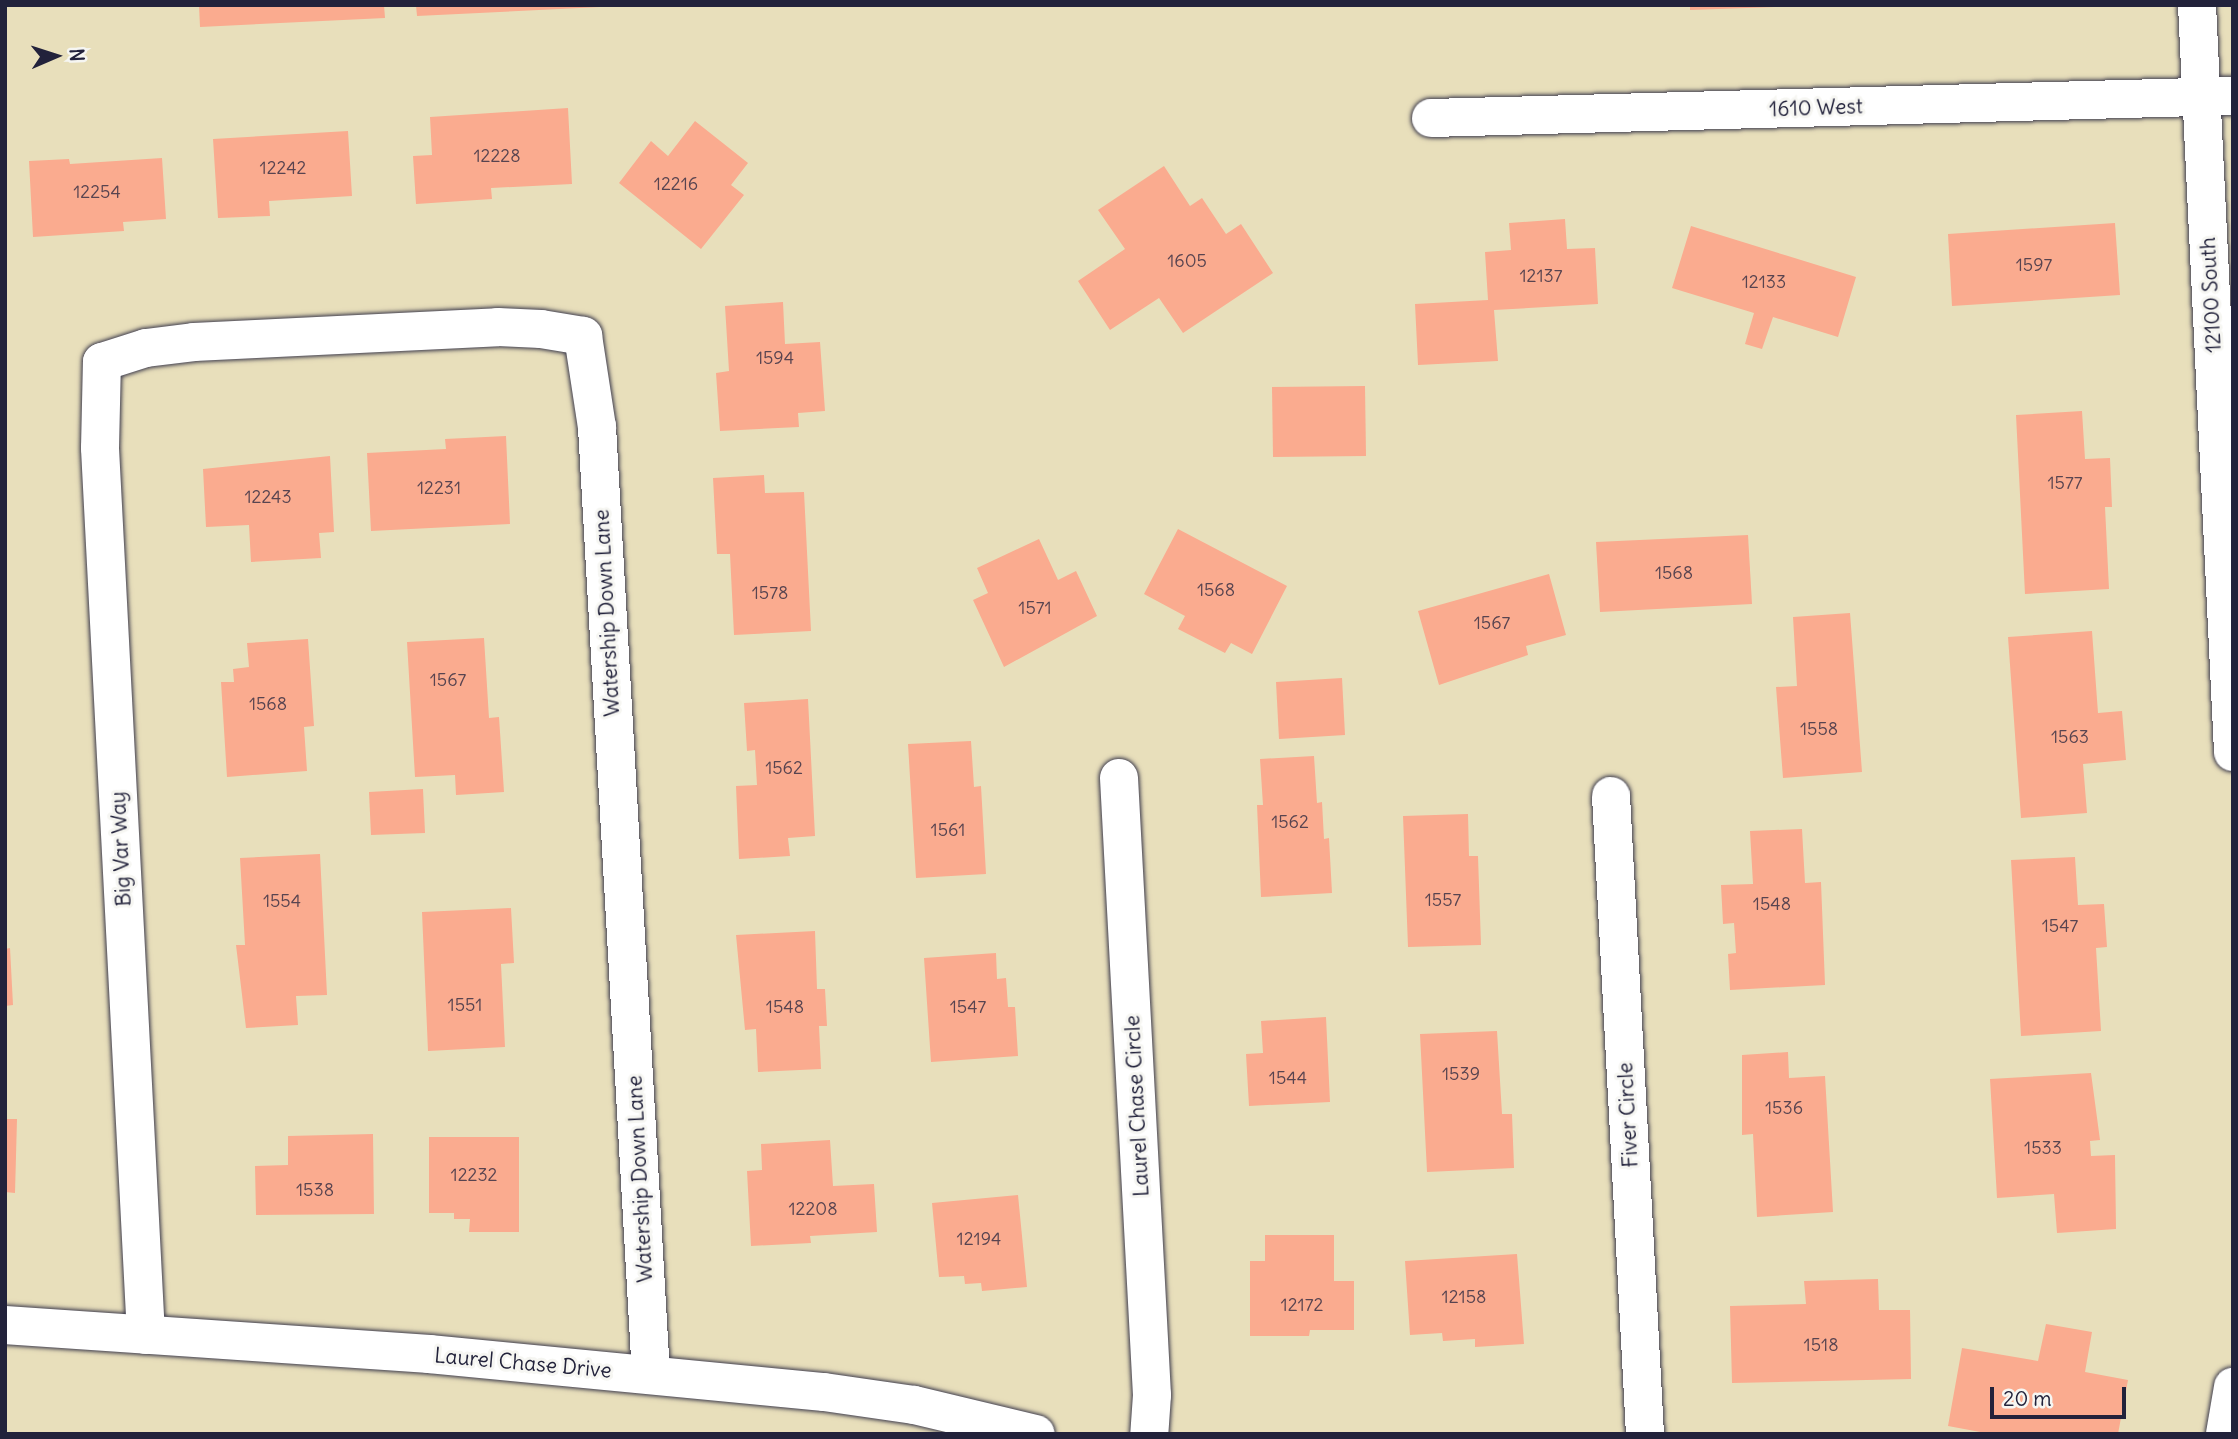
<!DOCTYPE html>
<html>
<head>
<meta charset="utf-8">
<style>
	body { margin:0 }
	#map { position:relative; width:2238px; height:1439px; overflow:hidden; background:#e8dfbb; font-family:Delius,sans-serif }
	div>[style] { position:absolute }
	.building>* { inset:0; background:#faab8f }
	.roads { filter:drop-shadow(0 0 2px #403e4e) drop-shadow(0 0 2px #403e4e) }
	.minor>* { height:38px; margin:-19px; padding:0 19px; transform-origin:19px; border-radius:19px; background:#fff }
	span { translate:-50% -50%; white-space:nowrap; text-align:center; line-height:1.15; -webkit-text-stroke:6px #f6f6f2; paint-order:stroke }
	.number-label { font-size:18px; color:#584450 }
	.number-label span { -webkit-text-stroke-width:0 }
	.street-label { font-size:21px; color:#22223b }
	.frame { position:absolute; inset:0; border:7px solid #22223b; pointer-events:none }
	.north { position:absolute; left:21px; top:21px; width:70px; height:70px; -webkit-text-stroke:5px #f6f6f2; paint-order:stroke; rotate:87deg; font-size:19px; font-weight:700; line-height:28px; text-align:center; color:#22223b }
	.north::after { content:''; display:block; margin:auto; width:24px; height:32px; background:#22223b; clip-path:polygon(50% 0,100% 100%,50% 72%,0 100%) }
	.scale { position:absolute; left:1990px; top:1387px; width:136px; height:32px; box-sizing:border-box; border:4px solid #22223b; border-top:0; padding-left:9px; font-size:21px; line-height:24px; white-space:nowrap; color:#22223b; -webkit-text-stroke:5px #f6f6f2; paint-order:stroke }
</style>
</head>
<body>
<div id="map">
	<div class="building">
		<div style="clip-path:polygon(199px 5px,384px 5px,385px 18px,200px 27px)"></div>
		<div style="clip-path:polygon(416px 5px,600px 5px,600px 7px,417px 16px)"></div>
		<div style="clip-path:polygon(1690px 5px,1775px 5px,1775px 7px,1690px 10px)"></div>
		<div style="clip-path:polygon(568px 108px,572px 184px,491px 188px,492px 199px,416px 204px,413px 156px,432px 155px,430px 117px)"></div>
		<div style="clip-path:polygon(695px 121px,748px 163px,731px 185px,744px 195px,701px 249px,619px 183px,651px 141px,668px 156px)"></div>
		<div style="clip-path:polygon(348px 131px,352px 196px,269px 201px,270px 216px,218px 218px,213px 139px)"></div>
		<div style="clip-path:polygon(162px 158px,166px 219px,123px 222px,124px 231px,33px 237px,29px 161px,69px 159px,70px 164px)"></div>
		<div style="clip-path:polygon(1164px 166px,1190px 206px,1202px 198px,1226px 234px,1241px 224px,1273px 273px,1183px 333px,1159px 298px,1110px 330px,1078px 281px,1125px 249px,1098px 210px)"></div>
		<div style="clip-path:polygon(1565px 219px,1567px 249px,1595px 248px,1598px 304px,1494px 310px,1498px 361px,1418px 365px,1415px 304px,1488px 300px,1485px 252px,1511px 250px,1509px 223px)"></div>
		<div style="clip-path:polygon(2115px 223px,2120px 295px,1952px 306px,1948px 234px)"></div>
		<div style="clip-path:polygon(1691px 226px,1856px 277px,1838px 337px,1773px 317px,1762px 349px,1745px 344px,1754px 313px,1672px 288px)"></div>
		<div style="clip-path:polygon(783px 302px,785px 344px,820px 342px,825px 411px,798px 413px,799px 427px,720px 431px,716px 373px,729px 371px,725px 306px)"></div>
		<div style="clip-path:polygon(1365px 386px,1366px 456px,1273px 457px,1272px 387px)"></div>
		<div style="clip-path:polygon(2082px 411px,2085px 459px,2110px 458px,2112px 507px,2105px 507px,2109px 589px,2025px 594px,2016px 415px)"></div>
		<div style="clip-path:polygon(506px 436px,510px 524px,371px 531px,367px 453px,446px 449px,445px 439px)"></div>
		<div style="clip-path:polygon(330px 456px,334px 532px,319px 533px,321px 558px,251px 562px,249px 525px,206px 527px,203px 469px)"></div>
		<div style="clip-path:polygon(764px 475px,765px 493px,804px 492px,811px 631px,734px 635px,730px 554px,717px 554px,713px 478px)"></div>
		<div style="clip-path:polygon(1178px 529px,1287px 586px,1252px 654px,1231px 643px,1225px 653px,1178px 629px,1185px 616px,1144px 594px)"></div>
		<div style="clip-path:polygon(1748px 535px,1752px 604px,1600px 612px,1596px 542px)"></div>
		<div style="clip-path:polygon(1039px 539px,1058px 580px,1076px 571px,1097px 616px,1004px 667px,973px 600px,988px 593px,977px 568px)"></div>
		<div style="clip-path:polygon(1549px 574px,1566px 635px,1526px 646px,1528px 655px,1439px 685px,1418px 611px)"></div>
		<div style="clip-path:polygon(1850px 613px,1862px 772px,1783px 778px,1776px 687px,1797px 686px,1793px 617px)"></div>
		<div style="clip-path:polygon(2092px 631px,2098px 713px,2122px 711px,2126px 760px,2083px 764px,2087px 813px,2021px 818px,2008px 637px)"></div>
		<div style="clip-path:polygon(484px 638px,489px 718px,499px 717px,504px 792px,456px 795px,455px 775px,415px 777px,407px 642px)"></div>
		<div style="clip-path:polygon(308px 639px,314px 726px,304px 727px,307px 771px,227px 777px,221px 682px,234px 682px,233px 669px,249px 667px,247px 643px)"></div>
		<div style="clip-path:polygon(1342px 678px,1345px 735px,1279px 739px,1276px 682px)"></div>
		<div style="clip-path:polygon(808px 699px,815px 836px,788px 838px,790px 856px,739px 859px,736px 786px,757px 785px,755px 750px,747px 751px,744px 703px)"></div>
		<div style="clip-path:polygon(971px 741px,974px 787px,981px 786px,986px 874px,916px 878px,908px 744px)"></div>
		<div style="clip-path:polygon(1314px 756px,1317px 803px,1322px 802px,1324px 839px,1329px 838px,1332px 893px,1261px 897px,1257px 805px,1263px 805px,1260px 759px)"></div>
		<div style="clip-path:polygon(423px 789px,425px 833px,371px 835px,369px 792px)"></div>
		<div style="clip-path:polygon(1468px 814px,1469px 856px,1478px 856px,1481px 945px,1408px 947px,1403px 816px)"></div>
		<div style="clip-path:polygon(1802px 829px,1805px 883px,1821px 882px,1825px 985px,1730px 990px,1728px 954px,1736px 953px,1734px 923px,1723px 924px,1721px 885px,1753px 884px,1750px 831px)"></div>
		<div style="clip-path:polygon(320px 854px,327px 995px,296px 996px,298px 1025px,246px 1028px,236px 945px,245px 945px,240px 858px)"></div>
		<div style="clip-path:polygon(2075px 857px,2078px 905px,2104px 904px,2107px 947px,2096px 948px,2101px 1031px,2021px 1036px,2011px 860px)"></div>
		<div style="clip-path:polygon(511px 908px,514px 963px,501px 964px,505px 1047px,428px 1051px,422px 912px)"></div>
		<div style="clip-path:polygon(815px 931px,817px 989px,825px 989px,827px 1026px,819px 1026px,821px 1069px,758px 1072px,756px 1029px,745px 1030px,736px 935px)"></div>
		<div style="clip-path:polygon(10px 948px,13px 1005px,5px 1006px,5px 949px)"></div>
		<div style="clip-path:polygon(996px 953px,997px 979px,1006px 978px,1008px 1007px,1015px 1007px,1018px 1056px,931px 1062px,924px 958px)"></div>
		<div style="clip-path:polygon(1326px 1017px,1330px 1102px,1249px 1106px,1246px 1054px,1263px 1053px,1261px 1021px)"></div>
		<div style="clip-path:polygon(1497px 1031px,1502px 1114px,1512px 1114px,1514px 1168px,1427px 1172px,1420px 1034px)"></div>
		<div style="clip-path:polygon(1788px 1052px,1789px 1078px,1825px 1076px,1833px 1212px,1757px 1217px,1753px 1134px,1742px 1135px,1742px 1055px)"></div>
		<div style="clip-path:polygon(2091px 1073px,2100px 1140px,2090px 1141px,2091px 1156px,2115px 1155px,2116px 1229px,2057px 1233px,2054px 1194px,1997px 1198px,1990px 1079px)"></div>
		<div style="clip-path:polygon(5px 1119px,17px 1119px,15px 1193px,5px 1192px)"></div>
		<div style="clip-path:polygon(373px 1134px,374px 1214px,256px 1215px,255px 1166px,288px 1165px,288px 1136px)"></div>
		<div style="clip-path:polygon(429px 1137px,519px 1137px,519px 1232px,469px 1232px,470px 1219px,454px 1219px,454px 1213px,429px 1213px)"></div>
		<div style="clip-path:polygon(830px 1140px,833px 1186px,874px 1184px,877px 1232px,810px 1236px,811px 1243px,751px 1246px,747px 1171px,762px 1170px,761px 1144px)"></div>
		<div style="clip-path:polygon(1018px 1195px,1027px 1287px,982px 1291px,981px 1283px,965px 1284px,964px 1276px,939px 1277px,932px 1203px)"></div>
		<div style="clip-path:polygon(1265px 1235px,1334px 1235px,1334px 1281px,1354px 1281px,1354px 1330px,1310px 1330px,1309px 1336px,1250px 1336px,1250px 1261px,1265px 1261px)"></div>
		<div style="clip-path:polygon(1517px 1254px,1524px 1344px,1475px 1347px,1475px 1339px,1443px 1341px,1442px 1333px,1410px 1335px,1405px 1261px)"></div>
		<div style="clip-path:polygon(1878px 1279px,1879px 1310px,1910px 1310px,1911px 1379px,1732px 1383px,1730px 1306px,1806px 1304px,1804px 1281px)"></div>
		<div style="clip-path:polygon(2046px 1324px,2092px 1332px,2085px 1372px,2128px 1380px,2118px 1434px,1991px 1434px,1948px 1426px,1962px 1348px,2038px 1361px)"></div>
	</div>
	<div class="roads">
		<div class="minor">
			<div style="left:2197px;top:5px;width:748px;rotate:87.24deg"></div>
			<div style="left:1431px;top:118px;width:802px;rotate:-1.57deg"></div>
			<div style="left:1119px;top:778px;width:618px;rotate:86.94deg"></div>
			<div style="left:1152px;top:1395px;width:39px;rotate:94deg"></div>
			<div style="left:1611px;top:796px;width:639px;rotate:86.95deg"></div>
			<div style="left:5px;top:1325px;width:425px;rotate:3.9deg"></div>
			<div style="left:429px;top:1354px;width:397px;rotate:5.5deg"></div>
			<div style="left:824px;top:1392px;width:91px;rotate:8.2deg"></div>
			<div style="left:914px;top:1405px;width:125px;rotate:13.4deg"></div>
			<div style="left:146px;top:1335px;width:888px;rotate:-92.97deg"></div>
			<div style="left:100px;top:448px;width:86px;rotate:-88.7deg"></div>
			<div style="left:102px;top:362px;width:46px;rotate:-17.7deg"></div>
			<div style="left:146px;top:348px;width:48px;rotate:-7.1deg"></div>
			<div style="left:194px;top:342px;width:304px;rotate:-2.8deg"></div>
			<div style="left:498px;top:327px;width:43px;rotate:2.7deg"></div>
			<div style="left:541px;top:329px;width:43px;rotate:9.5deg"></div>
			<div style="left:583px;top:336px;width:92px;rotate:81.3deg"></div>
			<div style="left:597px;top:427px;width:949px;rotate:86.74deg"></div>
			<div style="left:2225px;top:1434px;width:48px;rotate:-80.3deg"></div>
		</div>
	</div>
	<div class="number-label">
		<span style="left:497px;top:156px">12228</span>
		<span style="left:283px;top:168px">12242</span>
		<span style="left:676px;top:184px">12216</span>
		<span style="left:97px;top:192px">12254</span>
		<span style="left:1187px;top:261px">1605</span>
		<span style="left:2034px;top:265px">1597</span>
		<span style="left:1541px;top:276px">12137</span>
		<span style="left:1764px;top:282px">12133</span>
		<span style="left:775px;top:358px">1594</span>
		<span style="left:2065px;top:483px">1577</span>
		<span style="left:439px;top:488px">12231</span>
		<span style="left:268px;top:497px">12243</span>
		<span style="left:1674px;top:573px">1568</span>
		<span style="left:1216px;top:590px">1568</span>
		<span style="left:770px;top:593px">1578</span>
		<span style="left:1035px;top:608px">1571</span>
		<span style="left:1492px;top:623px">1567</span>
		<span style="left:448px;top:680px">1567</span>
		<span style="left:268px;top:704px">1568</span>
		<span style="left:1819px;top:729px">1558</span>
		<span style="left:2070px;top:737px">1563</span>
		<span style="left:784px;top:768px">1562</span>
		<span style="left:1290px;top:822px">1562</span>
		<span style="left:948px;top:830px">1561</span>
		<span style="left:1443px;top:900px">1557</span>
		<span style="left:282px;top:901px">1554</span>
		<span style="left:1772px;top:904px">1548</span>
		<span style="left:2060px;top:926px">1547</span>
		<span style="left:465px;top:1005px">1551</span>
		<span style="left:785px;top:1007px">1548</span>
		<span style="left:968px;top:1007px">1547</span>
		<span style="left:1461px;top:1074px">1539</span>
		<span style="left:1288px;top:1078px">1544</span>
		<span style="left:1784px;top:1108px">1536</span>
		<span style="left:2043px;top:1148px">1533</span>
		<span style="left:474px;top:1175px">12232</span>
		<span style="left:315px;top:1190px">1538</span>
		<span style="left:813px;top:1209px">12208</span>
		<span style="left:979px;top:1239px">12194</span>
		<span style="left:1464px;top:1297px">12158</span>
		<span style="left:1302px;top:1305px">12172</span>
		<span style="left:1821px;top:1345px">1518</span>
	</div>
	<div class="street-label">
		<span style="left:1816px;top:108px;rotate:-2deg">1610 West</span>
		<span style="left:2211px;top:295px;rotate:-93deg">12100 South</span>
		<span style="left:607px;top:613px;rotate:-93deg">Watership Down Lane</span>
		<span style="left:121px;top:849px;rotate:-93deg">Big Var Way</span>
		<span style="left:1137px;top:1106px;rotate:-93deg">Laurel Chase Circle</span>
		<span style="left:1628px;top:1115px;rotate:-93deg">Fiver Circle</span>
		<span style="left:640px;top:1179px;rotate:-93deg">Watership Down Lane</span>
		<span style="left:523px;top:1363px;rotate:5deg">Laurel Chase Drive</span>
	</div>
	<div class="frame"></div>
	<div class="north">N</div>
	<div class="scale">20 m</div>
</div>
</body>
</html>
